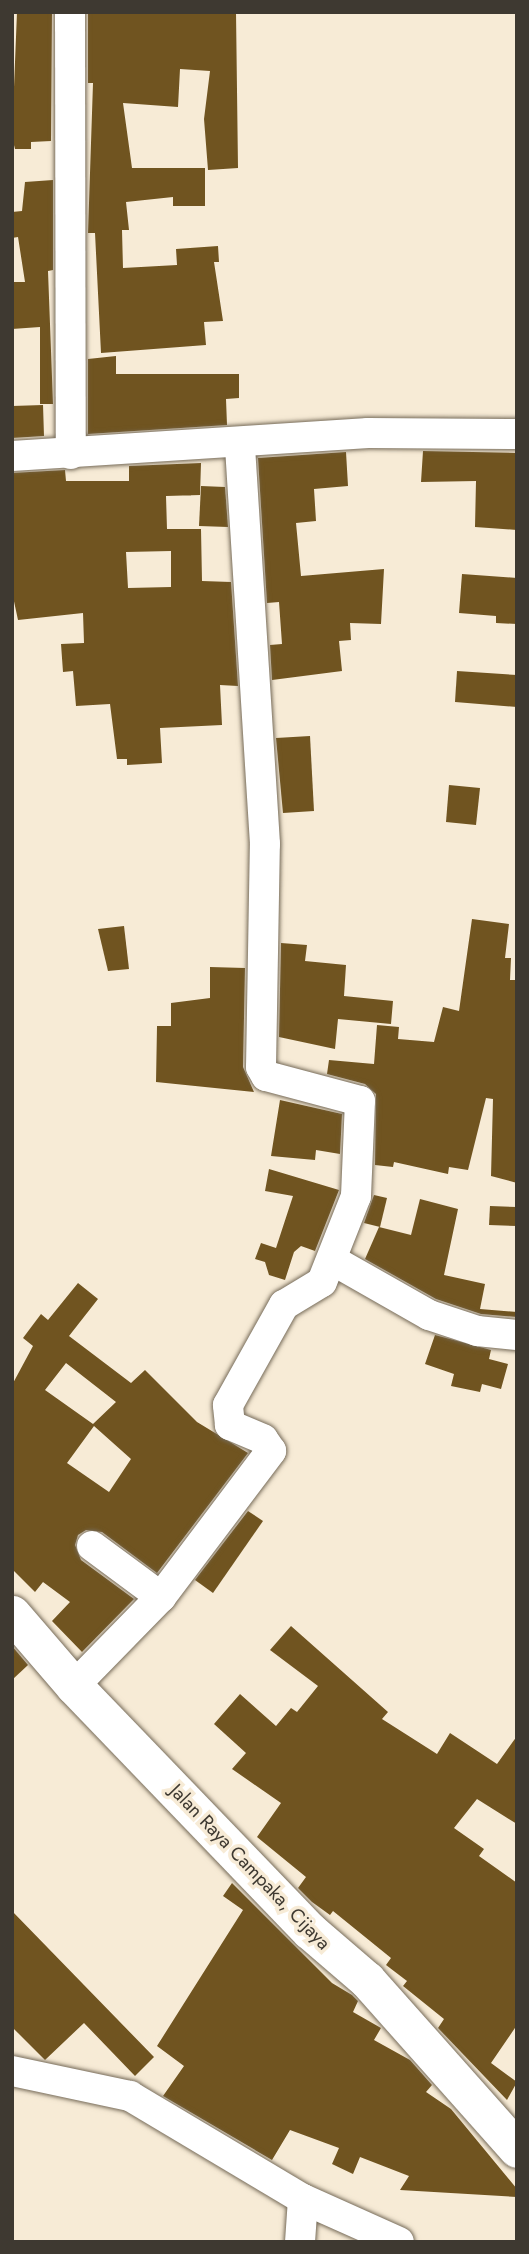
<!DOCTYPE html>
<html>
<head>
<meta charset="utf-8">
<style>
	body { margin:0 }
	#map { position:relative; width:529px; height:2254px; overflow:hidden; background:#f7ebd6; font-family:Jost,sans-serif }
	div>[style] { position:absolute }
	.building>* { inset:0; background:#705420 }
	.roads { filter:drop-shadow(0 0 2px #766b59) drop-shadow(0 0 2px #766b59) }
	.minor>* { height:30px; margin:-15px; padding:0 15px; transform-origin:15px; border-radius:15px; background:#fff }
	.major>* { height:37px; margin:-18.5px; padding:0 18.5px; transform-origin:18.5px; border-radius:18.5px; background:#fff }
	span { translate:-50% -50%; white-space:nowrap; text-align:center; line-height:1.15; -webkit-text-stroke:7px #f7ebd6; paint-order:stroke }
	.street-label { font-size:19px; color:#3e3931 }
	.frame { position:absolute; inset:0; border:14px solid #3e3931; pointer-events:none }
</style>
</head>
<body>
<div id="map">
	<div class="building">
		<div style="clip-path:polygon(17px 12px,52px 12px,51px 141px,31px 142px,31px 149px,15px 149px,12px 137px)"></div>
		<div style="clip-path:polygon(88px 12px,236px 12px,238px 168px,208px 170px,204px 119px,210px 71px,180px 69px,178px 107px,123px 103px,132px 168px,205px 168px,205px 206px,173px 206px,173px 197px,126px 202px,129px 230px,122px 230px,123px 268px,177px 265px,176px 249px,218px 246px,219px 262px,214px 262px,223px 321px,204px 322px,206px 345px,101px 353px,95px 233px,88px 233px,93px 83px,88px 83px)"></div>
		<div style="clip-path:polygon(53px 180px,53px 270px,48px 271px,53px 404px,40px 404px,40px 327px,12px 329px,12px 282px,25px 282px,18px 237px,12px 238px,12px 212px,22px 211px,25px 182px)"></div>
		<div style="clip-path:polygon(116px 356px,116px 374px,239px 374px,239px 398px,226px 399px,227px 425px,88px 434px,88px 359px)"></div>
		<div style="clip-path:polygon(43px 405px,44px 436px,12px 438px,12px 406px)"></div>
		<div style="clip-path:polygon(423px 451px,517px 453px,517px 530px,475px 527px,476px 481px,421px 482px)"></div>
		<div style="clip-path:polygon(346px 452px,348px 486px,314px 489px,316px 521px,296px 523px,301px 576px,384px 569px,381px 624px,350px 623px,351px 640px,339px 641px,342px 671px,272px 680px,270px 645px,282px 644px,279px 602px,267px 603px,258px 458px)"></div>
		<div style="clip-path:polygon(evenodd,201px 463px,200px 495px,166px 496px,167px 529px,201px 529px,202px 581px,231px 582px,238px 686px,220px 685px,222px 725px,160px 728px,162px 763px,127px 765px,127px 759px,117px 759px,110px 704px,76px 706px,73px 671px,63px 672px,61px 644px,84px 643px,83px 613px,18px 620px,12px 592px,12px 473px,65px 470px,66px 481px,129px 481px,129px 466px,201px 463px,171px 551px,171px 587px,128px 588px,126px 552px,171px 551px)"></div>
		<div style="clip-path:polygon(201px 486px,225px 487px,228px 527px,199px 526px)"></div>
		<div style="clip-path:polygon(462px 574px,517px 578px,517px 624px,496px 623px,496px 616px,459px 613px)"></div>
		<div style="clip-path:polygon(457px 671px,517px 675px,517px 707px,455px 702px)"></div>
		<div style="clip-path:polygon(310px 736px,314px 811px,283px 813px,276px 738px)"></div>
		<div style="clip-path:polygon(449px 785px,480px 788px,476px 825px,446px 822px)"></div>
		<div style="clip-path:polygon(472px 919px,509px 924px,505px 958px,511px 958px,510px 980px,517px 980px,517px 1183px,491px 1176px,493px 1099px,486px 1098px,468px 1170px,449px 1167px,448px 1174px,394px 1162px,393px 1167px,375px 1165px,376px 1094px,365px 1084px,327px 1074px,329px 1060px,374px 1064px,377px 1025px,399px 1027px,398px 1039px,434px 1042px,443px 1007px,459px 1011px)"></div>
		<div style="clip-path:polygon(124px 926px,129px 969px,108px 971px,98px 929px)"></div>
		<div style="clip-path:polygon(281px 943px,307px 945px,305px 961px,346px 965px,344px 996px,393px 1001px,391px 1024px,338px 1019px,335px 1049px,279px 1037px)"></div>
		<div style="clip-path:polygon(210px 967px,245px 968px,243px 1067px,254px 1092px,156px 1082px,157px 1026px,171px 1026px,171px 1003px,210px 998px)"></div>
		<div style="clip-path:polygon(280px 1100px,342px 1114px,340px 1154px,316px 1150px,315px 1160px,271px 1156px)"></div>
		<div style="clip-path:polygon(269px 1169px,339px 1190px,315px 1251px,301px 1246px,294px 1252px,285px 1280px,269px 1275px,265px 1262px,255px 1259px,261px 1243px,276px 1248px,293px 1196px,265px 1191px)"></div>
		<div style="clip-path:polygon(374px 1195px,387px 1198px,380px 1227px,364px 1223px)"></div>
		<div style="clip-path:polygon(420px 1199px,458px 1209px,444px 1275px,485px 1284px,480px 1309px,517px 1312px,517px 1317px,481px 1314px,436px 1299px,365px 1259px,379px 1227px,411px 1235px)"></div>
		<div style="clip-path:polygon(490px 1206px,517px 1207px,517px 1226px,489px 1225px)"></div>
		<div style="clip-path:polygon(evenodd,78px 1283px,98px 1299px,69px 1336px,131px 1383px,145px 1370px,197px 1422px,248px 1453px,157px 1573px,102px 1532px,86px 1530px,78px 1535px,75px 1545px,81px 1560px,134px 1599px,82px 1652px,52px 1621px,70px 1602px,43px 1582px,35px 1592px,12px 1569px,12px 1385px,33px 1346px,23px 1338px,41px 1314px,48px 1320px,78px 1283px,66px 1363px,116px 1402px,93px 1424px,45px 1390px,66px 1363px,78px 1283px,94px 1426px,131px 1459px,109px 1492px,67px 1463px,94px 1426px)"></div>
		<div style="clip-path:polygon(435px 1335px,491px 1350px,489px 1359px,508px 1364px,501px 1389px,482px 1384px,480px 1392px,451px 1386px,454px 1374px,425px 1364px)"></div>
		<div style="clip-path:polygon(248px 1511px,263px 1521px,213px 1593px,195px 1580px)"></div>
		<div style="clip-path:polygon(291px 1626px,388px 1712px,382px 1719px,437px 1754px,450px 1733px,497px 1764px,517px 1736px,517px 1824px,477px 1799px,454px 1828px,484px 1849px,479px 1856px,517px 1883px,517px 2025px,491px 2063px,517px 2082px,507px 2100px,438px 2028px,444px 2019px,403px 1986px,407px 1981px,386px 1965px,391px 1958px,333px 1911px,330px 1915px,312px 1902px,298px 1888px,306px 1877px,257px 1837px,281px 1803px,232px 1769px,246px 1753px,214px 1724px,240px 1694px,276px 1726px,291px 1708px,297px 1712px,318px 1686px,270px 1650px)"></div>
		<div style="clip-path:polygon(12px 1646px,28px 1665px,12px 1680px)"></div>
		<div style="clip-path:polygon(232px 1883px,332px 1983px,352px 1995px,358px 2001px,353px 2012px,381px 2028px,374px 2040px,410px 2060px,432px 2085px,426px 2092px,451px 2109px,517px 2189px,517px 2197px,400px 2190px,409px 2176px,360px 2157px,353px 2174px,332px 2164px,339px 2148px,290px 2130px,272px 2160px,163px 2096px,184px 2066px,157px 2046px,243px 1910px,223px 1896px)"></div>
		<div style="clip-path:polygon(12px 1911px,154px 2057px,135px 2076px,84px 2023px,45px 2060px,12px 2027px)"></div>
	</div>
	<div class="roads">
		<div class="minor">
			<div style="left:70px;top:12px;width:442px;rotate:89.9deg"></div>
			<div style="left:12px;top:456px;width:357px;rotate:-3.7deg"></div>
			<div style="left:368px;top:433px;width:149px;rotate:0.4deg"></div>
			<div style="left:334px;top:1261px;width:109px;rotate:29.6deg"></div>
			<div style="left:429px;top:1315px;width:51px;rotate:18.4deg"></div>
			<div style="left:477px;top:1331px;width:40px;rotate:5.7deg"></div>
			<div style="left:92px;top:1546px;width:86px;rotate:36.5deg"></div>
			<div style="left:74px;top:1686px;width:124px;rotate:-45.7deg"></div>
			<div style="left:161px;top:1597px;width:183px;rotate:-53deg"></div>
			<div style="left:271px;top:1451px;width:14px;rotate:-124deg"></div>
			<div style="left:263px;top:1439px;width:36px;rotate:-157deg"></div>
			<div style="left:230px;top:1425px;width:20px;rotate:-96deg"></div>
			<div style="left:228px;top:1405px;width:115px;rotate:-60.8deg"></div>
			<div style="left:284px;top:1305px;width:44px;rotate:-31.2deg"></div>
			<div style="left:322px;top:1282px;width:92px;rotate:-68.4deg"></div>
			<div style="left:356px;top:1196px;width:95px;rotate:-87.6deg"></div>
			<div style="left:360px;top:1101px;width:97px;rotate:-165.1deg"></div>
			<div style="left:266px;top:1076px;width:10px;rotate:-119deg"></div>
			<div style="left:261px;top:1067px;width:223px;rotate:-89deg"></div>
			<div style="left:265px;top:844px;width:401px;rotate:-93.6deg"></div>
			<div style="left:12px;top:2071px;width:121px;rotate:12deg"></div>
			<div style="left:130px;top:2096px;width:201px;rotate:30.8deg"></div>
			<div style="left:303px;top:2199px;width:105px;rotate:24.1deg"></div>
			<div style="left:300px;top:2242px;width:43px;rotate:-86deg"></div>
		</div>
		<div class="major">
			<div style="left:12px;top:1614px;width:95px;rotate:49.3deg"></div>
			<div style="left:74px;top:1686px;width:340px;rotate:46.1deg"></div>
			<div style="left:310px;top:1931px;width:75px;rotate:40.7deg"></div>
			<div style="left:367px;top:1980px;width:226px;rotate:48.4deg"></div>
		</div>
	</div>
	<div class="street-label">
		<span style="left:250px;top:1867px;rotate:46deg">Jalan Raya Campaka, Cijaya</span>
	</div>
	<div class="frame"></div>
</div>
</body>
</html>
